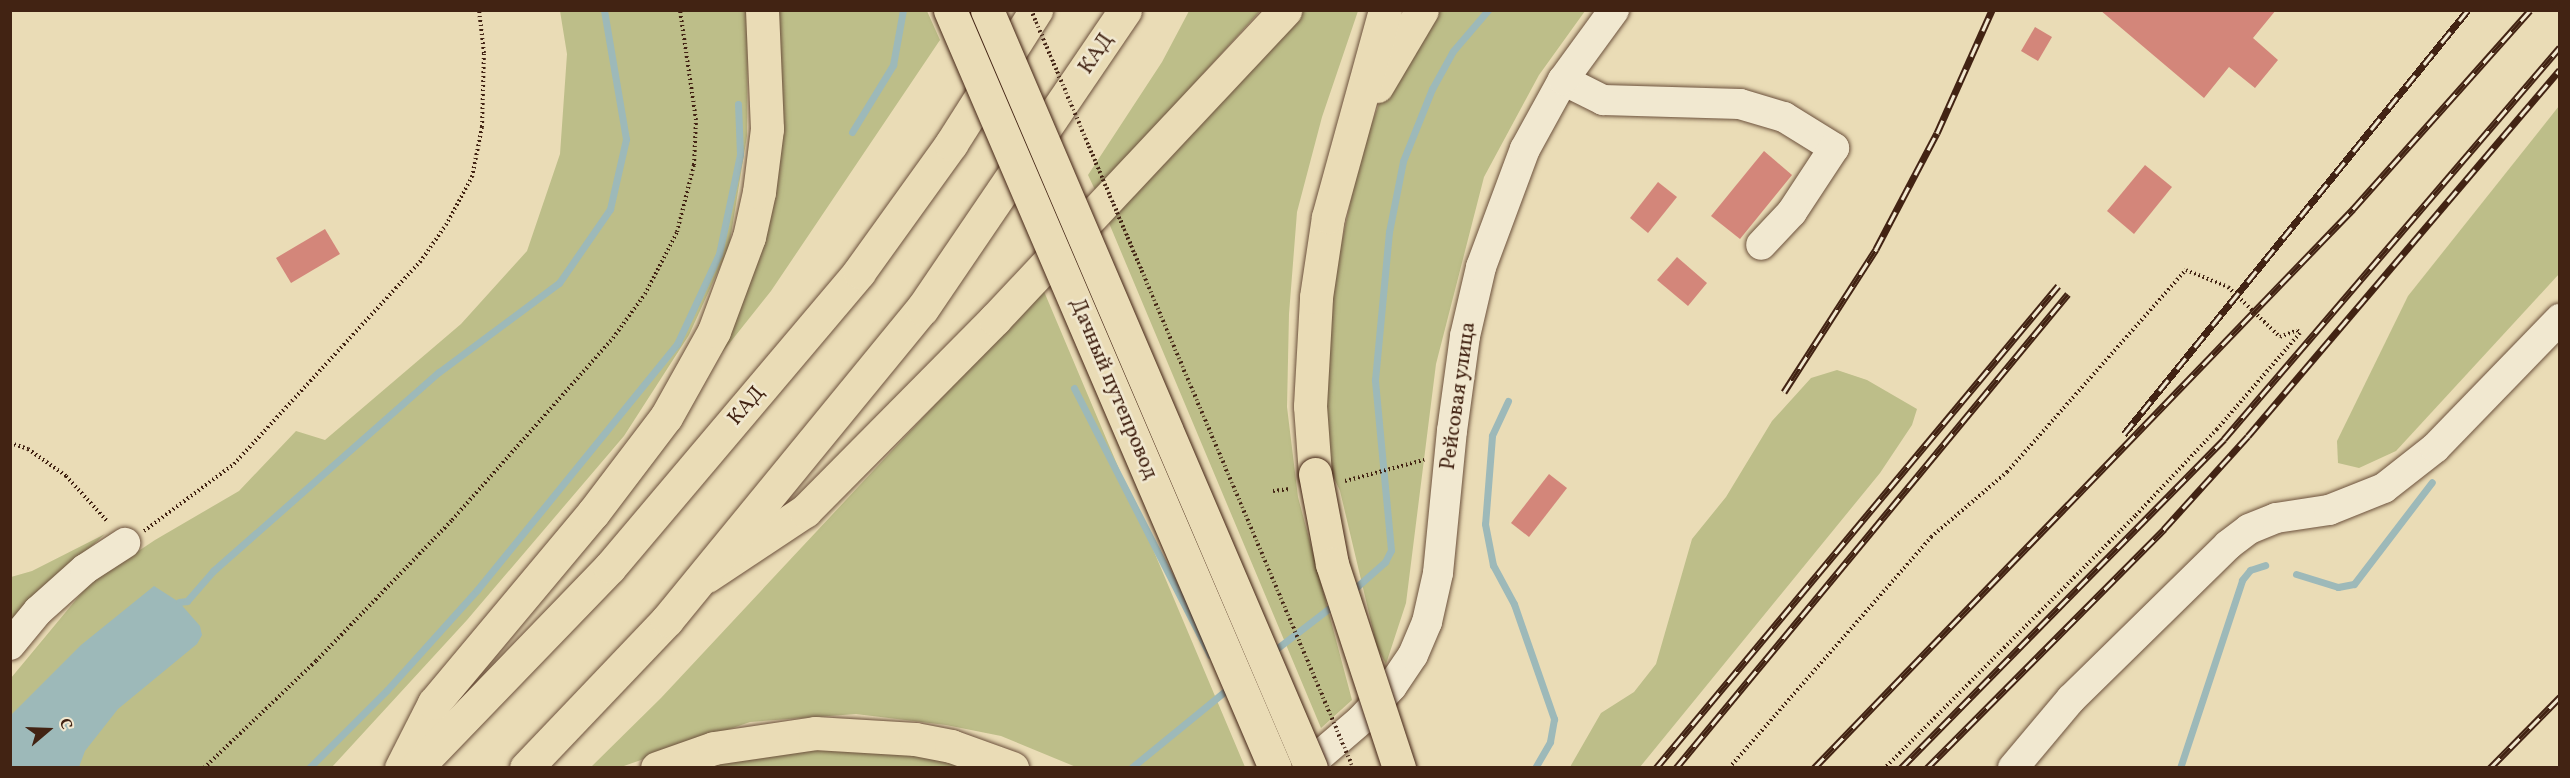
<!DOCTYPE html>
<html>
<head>
<meta charset="utf-8">
<style>
	body { margin:0 }
	#map { position:relative; width:2570px; height:778px; overflow:hidden; background:#eadcb6; font-family:Vollkorn,serif }
	div>[style] { position:absolute }
	.green>* { inset:0; background:#bdbe89 }
	.water>* { inset:0; background:#9db9b9 }
	.stream>* { height:7px; margin:-3.5px; padding:0 3.5px; transform-origin:3.5px; border-radius:3.5px; background:#9db9b9 }
	.building>* { inset:0; background:#d3867a }
	.path>* { height:4px; margin-top:-2px; transform-origin:0; background:repeating-linear-gradient(90deg,#422313 0 1.5px,transparent 0 4.5px) }
	.roads { filter:drop-shadow(0 0 2px #6c513c) drop-shadow(0 0 2px #6c513c) }
	.minor>* { height:30px; margin:-15px; padding:0 15px; transform-origin:15px; border-radius:15px; background:#f1e8d0 }
	.major>* { height:33px; margin:-16.5px; padding:0 16.5px; transform-origin:16.5px; border-radius:16.5px; background:#eadcb6 }
	.highway>* { height:33px; margin:-16.5px; padding:0 16.5px; transform-origin:16.5px; border-radius:16.5px; background:#eadcb6 }
	.rail>* { height:7px; margin-top:-3.5px; transform-origin:0; background:repeating-linear-gradient(90deg,#f1e8d0 0 14px,#422313 0 28px); box-sizing:border-box; border-block:2px solid #422313 }
	.path-bridge>* { height:4px; margin-top:-2px; transform-origin:0; background:repeating-linear-gradient(90deg,#422313 0 1.5px,transparent 0 4.5px) }
	.bridges { filter:drop-shadow(0 0 2px #422313) drop-shadow(0 0 2px #422313) }
	.major-bridge>* { height:33px; margin:-16.5px; padding:0 16.5px; transform-origin:16.5px; border-radius:16.5px; background:#eadcb6 }
	span { translate:-50% -50%; white-space:nowrap; text-align:center; line-height:1.15; -webkit-text-stroke:5px #f1e8d0; paint-order:stroke }
	.street-label { font-size:21px; color:#422313 }
	.frame { position:absolute; inset:0; border:12px solid #422313; pointer-events:none }
	.north { position:absolute; left:18px; top:700px; width:60px; height:60px; -webkit-text-stroke:4px #f1e8d0; paint-order:stroke; rotate:71deg; font-size:16px; font-weight:700; line-height:24px; text-align:center; color:#422313 }
	.north::after { content:''; display:block; margin:auto; width:21px; height:27px; background:#422313; clip-path:polygon(50% 0,100% 100%,50% 72%,0 100%) }
</style>
</head>
<body>
<div id="map">
	<div class="green">
		<div style="clip-path:polygon(560px 11px,748px 11px,747px 136px,729px 247px,689px 335px,624px 436px,467px 620px,332px 767px,11px 768px,11px 678px,89px 584px,155px 540px,239px 491px,296px 431px,325px 440px,461px 324px,527px 251px,560px 154px,567px 54px)"></div>
		<div style="clip-path:polygon(777px 11px,927px 11px,940px 40px,771px 291px,705px 374px,779px 146px,780px 39px)"></div>
		<div style="clip-path:polygon(1189px 11px,1260px 11px,1096px 192px,1088px 175px,1162px 62px)"></div>
		<div style="clip-path:polygon(1299px 11px,1358px 11px,1322px 117px,1297px 212px,1289px 314px,1287px 407px,1298px 497px,1352px 700px,1321px 728px,1106px 216px)"></div>
		<div style="clip-path:polygon(1431px 11px,1585px 11px,1539px 75px,1484px 177px,1436px 364px,1406px 603px,1386px 664px,1377px 647px,1340px 491px,1330px 469px,1322px 406px,1329px 301px,1361px 153px,1390px 74px)"></div>
		<div style="clip-path:polygon(2559px 106px,2559px 274px,2396px 451px,2359px 468px,2338px 463px,2337px 441px,2408px 296px)"></div>
		<div style="clip-path:polygon(1043px 289px,1245px 767px,1076px 767px,1001px 736px,946px 725px,856px 714px,750px 722px,621px 767px,590px 768px,661px 698px)"></div>
		<div style="clip-path:polygon(1837px 370px,1867px 380px,1917px 409px,1912px 425px,1880px 473px,1640px 767px,1570px 767px,1601px 713px,1634px 692px,1656px 664px,1692px 539px,1726px 497px,1772px 421px,1811px 378px)"></div>
		<div style="clip-path:polygon(105px 534px,11px 619px,11px 577px,32px 571px)"></div>
		<div style="clip-path:polygon(828px 743px,914px 749px,986px 768px,693px 768px)"></div>
	</div>
	<div class="water">
		<div style="clip-path:polygon(154px 586px,179px 602px,200px 626px,202px 635px,197px 644px,118px 709px,85px 751px,79px 767px,11px 767px,12px 714px,81px 645px)"></div>
	</div>
	<div class="stream">
		<div style="left:852px;top:132px;width:79px;rotate:-58.5deg"></div>
		<div style="left:893px;top:65px;width:56px;rotate:-79.7deg"></div>
		<div style="left:1074px;top:388px;width:300px;rotate:63deg"></div>
		<div style="left:1508px;top:401px;width:38px;rotate:115deg"></div>
		<div style="left:1492px;top:436px;width:88px;rotate:94.5deg"></div>
		<div style="left:1485px;top:524px;width:42px;rotate:79deg"></div>
		<div style="left:1493px;top:565px;width:44px;rotate:61.7deg"></div>
		<div style="left:1514px;top:604px;width:122px;rotate:70.8deg"></div>
		<div style="left:1554px;top:719px;width:23px;rotate:100deg"></div>
		<div style="left:1550px;top:742px;width:30px;rotate:120deg"></div>
		<div style="left:2296px;top:574px;width:44px;rotate:17.2deg"></div>
		<div style="left:2338px;top:587px;width:16px;rotate:-11deg"></div>
		<div style="left:2354px;top:584px;width:128px;rotate:-52.6deg"></div>
		<div style="left:1352px;top:591px;width:44px;rotate:-41.3deg"></div>
		<div style="left:1385px;top:562px;width:13px;rotate:-63deg"></div>
		<div style="left:1391px;top:550px;width:171px;rotate:-95.4deg"></div>
		<div style="left:1375px;top:380px;width:149px;rotate:-84.6deg"></div>
		<div style="left:1389px;top:232px;width:72px;rotate:-78.8deg"></div>
		<div style="left:1403px;top:161px;width:78px;rotate:-68.1deg"></div>
		<div style="left:1432px;top:89px;width:43px;rotate:-61.1deg"></div>
		<div style="left:1453px;top:51px;width:54px;rotate:-49.5deg"></div>
		<div style="left:179px;top:602px;width:8px;rotate:-7deg"></div>
		<div style="left:187px;top:601px;width:40px;rotate:-49deg"></div>
		<div style="left:213px;top:571px;width:301px;rotate:-41.4deg"></div>
		<div style="left:439px;top:372px;width:149px;rotate:-36.6deg"></div>
		<div style="left:559px;top:283px;width:90px;rotate:-55.4deg"></div>
		<div style="left:610px;top:209px;width:72px;rotate:-77.1deg"></div>
		<div style="left:626px;top:139px;width:131px;rotate:-99.7deg"></div>
		<div style="left:1271px;top:653px;width:82px;rotate:-37.6deg"></div>
		<div style="left:309px;top:768px;width:110px;rotate:-45deg"></div>
		<div style="left:387px;top:690px;width:135px;rotate:-48deg"></div>
		<div style="left:477px;top:590px;width:317px;rotate:-50.9deg"></div>
		<div style="left:677px;top:344px;width:99px;rotate:-65deg"></div>
		<div style="left:719px;top:254px;width:102px;rotate:-78.1deg"></div>
		<div style="left:740px;top:154px;width:50px;rotate:-92.3deg"></div>
		<div style="left:1131px;top:768px;width:128px;rotate:-39.3deg"></div>
		<div style="left:2180px;top:768px;width:198px;rotate:-71.7deg"></div>
		<div style="left:2242px;top:580px;width:13px;rotate:-51deg"></div>
		<div style="left:2250px;top:570px;width:16px;rotate:-18deg"></div>
	</div>
	<div class="building">
		<div style="clip-path:polygon(2100px 10px,2276px 10px,2253px 38px,2278px 60px,2255px 88px,2229px 67px,2204px 98px)"></div>
		<div style="clip-path:polygon(2035px 27px,2052px 37px,2038px 61px,2021px 51px)"></div>
		<div style="clip-path:polygon(1764px 151px,1792px 175px,1740px 239px,1711px 216px)"></div>
		<div style="clip-path:polygon(2145px 165px,2172px 187px,2134px 234px,2107px 211px)"></div>
		<div style="clip-path:polygon(1658px 182px,1677px 197px,1648px 233px,1630px 218px)"></div>
		<div style="clip-path:polygon(325px 229px,340px 254px,291px 283px,276px 258px)"></div>
		<div style="clip-path:polygon(1677px 257px,1707px 283px,1688px 306px,1657px 280px)"></div>
		<div style="clip-path:polygon(1549px 474px,1567px 488px,1529px 537px,1511px 523px)"></div>
	</div>
	<div class="path">
		<div style="left:10px;top:443px;width:19px;rotate:18deg"></div>
		<div style="left:28px;top:449px;width:47px;rotate:35.4deg"></div>
		<div style="left:66px;top:476px;width:62px;rotate:47.6deg"></div>
		<div style="left:1345px;top:481px;width:82px;rotate:-14.9deg"></div>
		<div style="left:1273px;top:491px;width:17px;rotate:-7deg"></div>
		<div style="left:144px;top:531px;width:112px;rotate:-36.7deg"></div>
		<div style="left:234px;top:464px;width:275px;rotate:-47.4deg"></div>
		<div style="left:420px;top:262px;width:45px;rotate:-54.9deg"></div>
		<div style="left:446px;top:225px;width:55px;rotate:-61.6deg"></div>
		<div style="left:472px;top:177px;width:51px;rotate:-78.7deg"></div>
		<div style="left:482px;top:127px;width:74px;rotate:-88.5deg"></div>
		<div style="left:484px;top:53px;width:43px;rotate:-96.6deg"></div>
		<div style="left:204px;top:768px;width:155px;rotate:-43.7deg"></div>
		<div style="left:316px;top:661px;width:196px;rotate:-46deg"></div>
		<div style="left:452px;top:520px;width:243px;rotate:-48.5deg"></div>
		<div style="left:613px;top:338px;width:54px;rotate:-54deg"></div>
		<div style="left:645px;top:294px;width:70px;rotate:-62.7deg"></div>
		<div style="left:677px;top:232px;width:69px;rotate:-75.8deg"></div>
		<div style="left:694px;top:165px;width:45px;rotate:-87.5deg"></div>
		<div style="left:696px;top:120px;width:111px;rotate:-98.3deg"></div>
		<div style="left:1729px;top:768px;width:307px;rotate:-48.8deg"></div>
		<div style="left:1931px;top:537px;width:100px;rotate:-40.5deg"></div>
		<div style="left:2007px;top:472px;width:270px;rotate:-48.5deg"></div>
		<div style="left:2186px;top:270px;width:45px;rotate:22deg"></div>
		<div style="left:2228px;top:287px;width:72px;rotate:43.9deg"></div>
		<div style="left:2280px;top:337px;width:18px;rotate:-22deg"></div>
		<div style="left:2297px;top:330px;width:4px;rotate:45deg"></div>
		<div style="left:2300px;top:333px;width:127px;rotate:130.8deg"></div>
		<div style="left:2217px;top:429px;width:120px;rotate:133.3deg"></div>
		<div style="left:2135px;top:516px;width:355px;rotate:134.8deg"></div>
	</div>
	<div class="roads">
		<div class="minor">
			<div style="left:1563px;top:80px;width:45px;rotate:26.6deg"></div>
			<div style="left:1603px;top:100px;width:137px;rotate:1.7deg"></div>
			<div style="left:1740px;top:104px;width:46px;rotate:16.5deg"></div>
			<div style="left:1784px;top:117px;width:59px;rotate:31.8deg"></div>
			<div style="left:1834px;top:148px;width:77px;rotate:123.3deg"></div>
			<div style="left:1792px;top:212px;width:45px;rotate:133.2deg"></div>
			<div style="left:10px;top:645px;width:44px;rotate:-50.5deg"></div>
			<div style="left:38px;top:611px;width:63px;rotate:-41.8deg"></div>
			<div style="left:85px;top:569px;width:48px;rotate:-33deg"></div>
			<div style="left:1305px;top:768px;width:74px;rotate:-40.6deg"></div>
			<div style="left:1361px;top:720px;width:46px;rotate:-47.6deg"></div>
			<div style="left:1392px;top:686px;width:37px;rotate:-56deg"></div>
			<div style="left:1413px;top:655px;width:36px;rotate:-67deg"></div>
			<div style="left:1427px;top:622px;width:50px;rotate:-77.3deg"></div>
			<div style="left:1438px;top:573px;width:143px;rotate:-84.4deg"></div>
			<div style="left:1452px;top:431px;width:96px;rotate:-82.2deg"></div>
			<div style="left:1465px;top:336px;width:71px;rotate:-76.9deg"></div>
			<div style="left:1481px;top:267px;width:126px;rotate:-69.6deg"></div>
			<div style="left:1525px;top:149px;width:79px;rotate:-61.2deg"></div>
			<div style="left:1563px;top:80px;width:87px;rotate:-53.9deg"></div>
			<div style="left:2013px;top:768px;width:90px;rotate:-50deg"></div>
			<div style="left:2071px;top:699px;width:220px;rotate:-44.4deg"></div>
			<div style="left:2228px;top:545px;width:26px;rotate:-37deg"></div>
			<div style="left:2249px;top:529px;width:29px;rotate:-22deg"></div>
			<div style="left:2276px;top:518px;width:54px;rotate:-8.6deg"></div>
			<div style="left:2329px;top:510px;width:59px;rotate:-21.8deg"></div>
			<div style="left:2384px;top:488px;width:65px;rotate:-38.1deg"></div>
			<div style="left:2435px;top:448px;width:180px;rotate:-45.9deg"></div>
		</div>
		<div class="major">
			<div style="left:1377px;top:86px;width:88px;rotate:-59.4deg"></div>
			<div style="left:1315px;top:474px;width:68px;rotate:-94.2deg"></div>
			<div style="left:1310px;top:406px;width:109px;rotate:-86.8deg"></div>
			<div style="left:1316px;top:297px;width:81px;rotate:-81.5deg"></div>
			<div style="left:1328px;top:217px;width:215px;rotate:-74.6deg"></div>
			<div style="left:707px;top:576px;width:118px;rotate:-33.6deg"></div>
			<div style="left:805px;top:511px;width:270px;rotate:-45.3deg"></div>
			<div style="left:995px;top:319px;width:424px;rotate:-46.8deg"></div>
			<div style="left:401px;top:768px;width:73px;rotate:-63.1deg"></div>
			<div style="left:434px;top:703px;width:248px;rotate:-50.1deg"></div>
			<div style="left:593px;top:513px;width:121px;rotate:-52.8deg"></div>
			<div style="left:666px;top:417px;width:98px;rotate:-60.8deg"></div>
			<div style="left:714px;top:331px;width:100px;rotate:-69.6deg"></div>
			<div style="left:749px;top:237px;width:46px;rotate:-77.5deg"></div>
			<div style="left:759px;top:192px;width:64px;rotate:-82.8deg"></div>
			<div style="left:767px;top:129px;width:119px;rotate:-92.4deg"></div>
			<div style="left:657px;top:768px;width:60px;rotate:-19.3deg"></div>
			<div style="left:714px;top:748px;width:102px;rotate:-8.4deg"></div>
			<div style="left:815px;top:733px;width:100px;rotate:3.4deg"></div>
			<div style="left:915px;top:739px;width:37px;rotate:11deg"></div>
			<div style="left:951px;top:746px;width:65px;rotate:19.8deg"></div>
		</div>
		<div class="highway">
			<div style="left:416px;top:768px;width:279px;rotate:-46deg"></div>
			<div style="left:610px;top:567px;width:386px;rotate:-49.8deg"></div>
			<div style="left:859px;top:272px;width:158px;rotate:-54.3deg"></div>
			<div style="left:951px;top:144px;width:159px;rotate:-57.6deg"></div>
			<div style="left:526px;top:768px;width:204px;rotate:-46.4deg"></div>
			<div style="left:667px;top:620px;width:402px;rotate:-50.7deg"></div>
			<div style="left:922px;top:309px;width:361px;rotate:-55.8deg"></div>
		</div>
	</div>
	<div class="rail">
		<div style="left:1784px;top:392px;width:170px;rotate:-57.2deg"></div>
		<div style="left:1876px;top:249px;width:131px;rotate:-62.3deg"></div>
		<div style="left:1937px;top:133px;width:135px;rotate:-65.9deg"></div>
		<div style="left:2124px;top:434px;width:546px;rotate:-50.95deg"></div>
		<div style="left:1656px;top:768px;width:628px;rotate:-50.17deg"></div>
		<div style="left:1676px;top:768px;width:615px;rotate:-50.41deg"></div>
		<div style="left:1814px;top:768px;width:777px;rotate:-46.04deg"></div>
		<div style="left:2353px;top:209px;width:266px;rotate:-48.3deg"></div>
		<div style="left:1901px;top:768px;width:461px;rotate:-45.5deg"></div>
		<div style="left:2224px;top:439px;width:516px;rotate:-49.4deg"></div>
		<div style="left:1927px;top:768px;width:337px;rotate:-45.2deg"></div>
		<div style="left:2164px;top:529px;width:125px;rotate:-47.9deg"></div>
		<div style="left:2248px;top:436px;width:481px;rotate:-49.6deg"></div>
		<div style="left:2490px;top:768px;width:100px;rotate:-45.4deg"></div>
	</div>
	<div class="path-bridge">
		<div style="left:1031px;top:10px;width:824px;rotate:66.98deg"></div>
	</div>
	<div class="bridges">
		<div class="major-bridge">
			<div style="left:950px;top:10px;width:825px;rotate:66.79deg"></div>
			<div style="left:987px;top:10px;width:824px;rotate:66.86deg"></div>
			<div style="left:1315px;top:474px;width:92px;rotate:79.3deg"></div>
			<div style="left:1332px;top:564px;width:215px;rotate:71.8deg"></div>
		</div>
	</div>
	<div class="street-label">
		<span style="left:1097px;top:54px;rotate:-56deg">КАД</span>
		<span style="left:1113px;top:389px;rotate:67deg">Дачный путепровод</span>
		<span style="left:1459px;top:396px;rotate:-82deg">Рейсовая улица</span>
		<span style="left:747px;top:406px;rotate:-50deg">КАД</span>
	</div>
	<div class="frame"></div>
	<div class="north">С</div>
</div>
</body>
</html>
